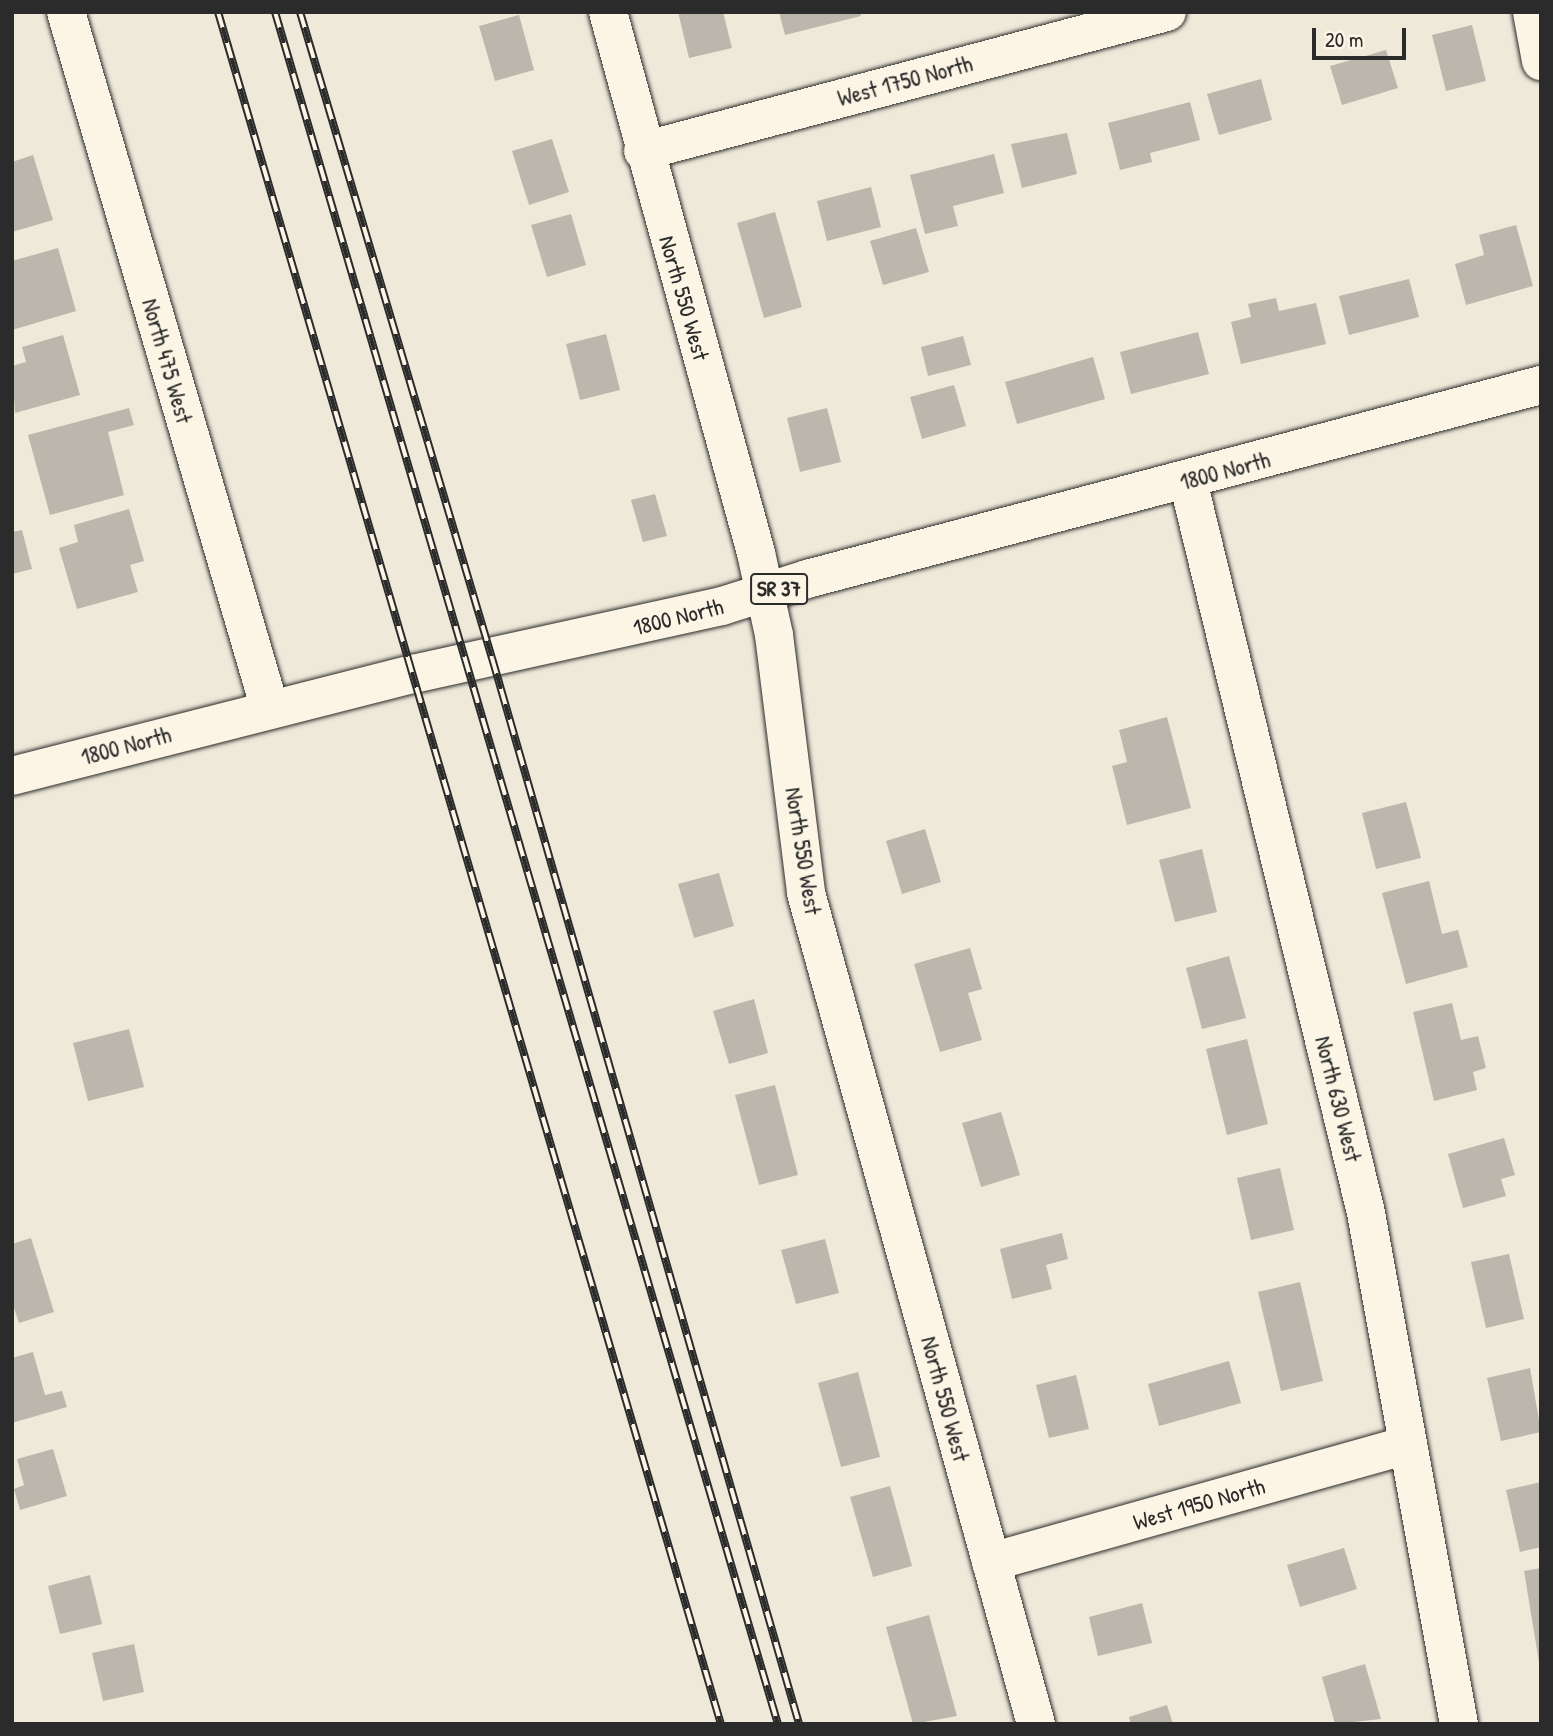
<!DOCTYPE html>
<html>
<head>
<meta charset="utf-8">
<style>
	body { margin:0 }
	#map { position:relative; width:1553px; height:1736px; overflow:hidden; background:#efe9da; font-family:"Patrick Hand",sans-serif }
	div>[style] { position:absolute }
	.building>* { inset:0; background:#bcb7ac }
	.roads { filter:drop-shadow(0 0 2px #2b2b2b) drop-shadow(0 0 2px #2b2b2b) }
	.minor>* { height:38px; margin:-19px; padding:0 19px; transform-origin:19px; border-radius:19px; background:#fcf5e5 }
	.major>* { height:38px; margin:-19px; padding:0 19px; transform-origin:19px; border-radius:19px; background:#fcf5e5 }
	.rail>* { height:8px; margin-top:-4px; transform-origin:0; background:repeating-linear-gradient(90deg,#fcf5e5 0 16px,#2b2b2b 0 32px); box-sizing:border-box; border-block:2px solid #2b2b2b }
	span { translate:-50% -50%; white-space:nowrap; text-align:center; line-height:1.15; -webkit-text-stroke:7px #fcf5e5; paint-order:stroke }
	.shield-label span { padding:2px 5px; background:#fcf5e5; border:2px solid; border-radius:5px; -webkit-text-stroke-width:0 }
	.shield-label { font-size:21px; color:#2b2b2b; font-weight:700 }
	.street-label { font-size:23px; color:#2b2b2b }
	.frame { position:absolute; inset:0; border:14px solid #2b2b2b; pointer-events:none }
	.scale { position:absolute; left:1312px; top:28px; width:94px; height:32px; box-sizing:border-box; border:4px solid #2b2b2b; border-top:0; padding-left:9px; font-size:21px; line-height:24px; white-space:nowrap; color:#2b2b2b; -webkit-text-stroke:5px #fcf5e5; paint-order:stroke }
</style>
</head>
<body>
<div id="map">
	<div class="building">
		<div style="clip-path:polygon(678px 12px,723px 12px,732px 48px,689px 58px)"></div>
		<div style="clip-path:polygon(779px 12px,860px 12px,861px 16px,785px 35px)"></div>
		<div style="clip-path:polygon(519px 15px,534px 70px,495px 81px,479px 26px)"></div>
		<div style="clip-path:polygon(1472px 25px,1486px 81px,1446px 91px,1432px 35px)"></div>
		<div style="clip-path:polygon(1386px 50px,1398px 88px,1342px 105px,1330px 66px)"></div>
		<div style="clip-path:polygon(1261px 79px,1272px 120px,1219px 135px,1207px 94px)"></div>
		<div style="clip-path:polygon(1190px 102px,1200px 140px,1150px 153px,1152px 162px,1120px 170px,1108px 123px)"></div>
		<div style="clip-path:polygon(1067px 133px,1077px 174px,1022px 188px,1011px 144px)"></div>
		<div style="clip-path:polygon(552px 139px,569px 192px,529px 205px,512px 151px)"></div>
		<div style="clip-path:polygon(994px 154px,1004px 193px,953px 206px,958px 226px,925px 234px,910px 175px)"></div>
		<div style="clip-path:polygon(33px 155px,53px 220px,12px 232px,12px 162px)"></div>
		<div style="clip-path:polygon(871px 187px,881px 227px,827px 241px,817px 201px)"></div>
		<div style="clip-path:polygon(775px 212px,802px 307px,764px 318px,737px 223px)"></div>
		<div style="clip-path:polygon(571px 214px,586px 265px,547px 277px,531px 225px)"></div>
		<div style="clip-path:polygon(1516px 225px,1533px 286px,1466px 305px,1455px 264px,1484px 255px,1479px 235px)"></div>
		<div style="clip-path:polygon(916px 228px,929px 272px,883px 285px,870px 241px)"></div>
		<div style="clip-path:polygon(58px 248px,76px 311px,12px 330px,12px 261px)"></div>
		<div style="clip-path:polygon(1409px 279px,1419px 317px,1349px 335px,1339px 296px)"></div>
		<div style="clip-path:polygon(1276px 298px,1279px 311px,1316px 303px,1326px 344px,1241px 364px,1231px 322px,1251px 317px,1248px 304px)"></div>
		<div style="clip-path:polygon(1198px 332px,1209px 374px,1131px 394px,1120px 352px)"></div>
		<div style="clip-path:polygon(606px 334px,620px 390px,580px 400px,566px 344px)"></div>
		<div style="clip-path:polygon(63px 335px,80px 395px,15px 413px,12px 366px,26px 362px,22px 347px)"></div>
		<div style="clip-path:polygon(963px 336px,971px 365px,928px 376px,921px 347px)"></div>
		<div style="clip-path:polygon(1093px 357px,1105px 399px,1017px 424px,1005px 382px)"></div>
		<div style="clip-path:polygon(954px 385px,966px 426px,922px 439px,910px 397px)"></div>
		<div style="clip-path:polygon(129px 408px,134px 425px,108px 432px,124px 495px,50px 515px,28px 435px)"></div>
		<div style="clip-path:polygon(827px 408px,841px 462px,800px 472px,787px 418px)"></div>
		<div style="clip-path:polygon(655px 494px,667px 536px,643px 542px,631px 500px)"></div>
		<div style="clip-path:polygon(129px 509px,144px 561px,130px 565px,138px 592px,77px 609px,59px 548px,78px 542px,74px 525px)"></div>
		<div style="clip-path:polygon(22px 530px,32px 569px,12px 574px,12px 532px)"></div>
		<div style="clip-path:polygon(1167px 717px,1191px 808px,1127px 825px,1112px 766px,1127px 762px,1119px 730px)"></div>
		<div style="clip-path:polygon(1406px 802px,1421px 858px,1376px 869px,1362px 813px)"></div>
		<div style="clip-path:polygon(925px 829px,941px 882px,902px 894px,886px 841px)"></div>
		<div style="clip-path:polygon(1202px 849px,1217px 912px,1175px 922px,1159px 860px)"></div>
		<div style="clip-path:polygon(719px 873px,734px 926px,694px 938px,678px 884px)"></div>
		<div style="clip-path:polygon(1429px 881px,1442px 934px,1458px 930px,1468px 967px,1406px 984px,1382px 893px)"></div>
		<div style="clip-path:polygon(970px 948px,982px 989px,968px 993px,982px 1040px,940px 1052px,914px 964px)"></div>
		<div style="clip-path:polygon(1229px 956px,1246px 1018px,1202px 1029px,1186px 968px)"></div>
		<div style="clip-path:polygon(754px 999px,768px 1053px,729px 1064px,713px 1011px)"></div>
		<div style="clip-path:polygon(1452px 1003px,1461px 1040px,1478px 1036px,1486px 1068px,1473px 1072px,1477px 1090px,1434px 1101px,1413px 1012px)"></div>
		<div style="clip-path:polygon(129px 1029px,144px 1087px,88px 1101px,73px 1043px)"></div>
		<div style="clip-path:polygon(1247px 1039px,1268px 1124px,1227px 1135px,1206px 1049px)"></div>
		<div style="clip-path:polygon(775px 1085px,798px 1175px,759px 1185px,735px 1095px)"></div>
		<div style="clip-path:polygon(1001px 1112px,1020px 1175px,981px 1187px,962px 1123px)"></div>
		<div style="clip-path:polygon(1504px 1138px,1515px 1175px,1501px 1179px,1506px 1196px,1463px 1208px,1448px 1154px)"></div>
		<div style="clip-path:polygon(1280px 1168px,1294px 1230px,1251px 1240px,1237px 1178px)"></div>
		<div style="clip-path:polygon(1062px 1233px,1068px 1259px,1046px 1265px,1052px 1289px,1012px 1299px,1000px 1249px)"></div>
		<div style="clip-path:polygon(31px 1238px,54px 1312px,19px 1323px,12px 1302px,12px 1244px)"></div>
		<div style="clip-path:polygon(825px 1239px,839px 1293px,796px 1304px,781px 1250px)"></div>
		<div style="clip-path:polygon(1509px 1254px,1524px 1319px,1486px 1328px,1471px 1262px)"></div>
		<div style="clip-path:polygon(1300px 1282px,1323px 1381px,1281px 1391px,1258px 1292px)"></div>
		<div style="clip-path:polygon(33px 1352px,45px 1395px,62px 1391px,67px 1407px,12px 1423px,12px 1358px)"></div>
		<div style="clip-path:polygon(1229px 1361px,1241px 1403px,1159px 1426px,1148px 1384px)"></div>
		<div style="clip-path:polygon(1530px 1368px,1541px 1432px,1501px 1441px,1487px 1378px)"></div>
		<div style="clip-path:polygon(858px 1372px,880px 1457px,841px 1467px,818px 1383px)"></div>
		<div style="clip-path:polygon(1076px 1375px,1089px 1429px,1049px 1438px,1036px 1385px)"></div>
		<div style="clip-path:polygon(53px 1449px,67px 1496px,20px 1510px,14px 1489px,24px 1485px,17px 1459px)"></div>
		<div style="clip-path:polygon(1541px 1482px,1541px 1547px,1520px 1552px,1506px 1490px)"></div>
		<div style="clip-path:polygon(890px 1486px,912px 1566px,873px 1577px,850px 1497px)"></div>
		<div style="clip-path:polygon(1344px 1548px,1357px 1589px,1300px 1607px,1287px 1565px)"></div>
		<div style="clip-path:polygon(1541px 1568px,1541px 1662px,1539px 1662px,1524px 1571px)"></div>
		<div style="clip-path:polygon(90px 1575px,102px 1624px,60px 1634px,48px 1586px)"></div>
		<div style="clip-path:polygon(1142px 1603px,1152px 1643px,1098px 1656px,1089px 1617px)"></div>
		<div style="clip-path:polygon(929px 1615px,957px 1716px,913px 1724px,886px 1627px)"></div>
		<div style="clip-path:polygon(134px 1644px,144px 1692px,103px 1701px,92px 1653px)"></div>
		<div style="clip-path:polygon(1365px 1664px,1381px 1719px,1335px 1724px,1322px 1677px)"></div>
		<div style="clip-path:polygon(1167px 1705px,1173px 1724px,1131px 1724px,1129px 1717px)"></div>
	</div>
	<div class="roads">
		<div class="minor">
			<div style="left:66px;top:12px;width:726px;rotate:73.69deg"></div>
			<div style="left:608px;top:12px;width:561px;rotate:74.7deg"></div>
			<div style="left:756px;top:553px;width:84px;rotate:77.6deg"></div>
			<div style="left:774px;top:635px;width:260px;rotate:82.9deg"></div>
			<div style="left:806px;top:893px;width:862px;rotate:74.53deg"></div>
			<div style="left:1532px;top:12px;width:50px;rotate:79.6deg"></div>
			<div style="left:643px;top:151px;width:542px;rotate:-14.86deg"></div>
			<div style="left:1188px;top:481px;width:753px;rotate:76.33deg"></div>
			<div style="left:1366px;top:1213px;width:519px;rotate:79.69deg"></div>
			<div style="left:991px;top:1562px;width:433px;rotate:-15.7deg"></div>
		</div>
		<div class="major">
			<div style="left:12px;top:776px;width:414px;rotate:-14.3deg"></div>
			<div style="left:413px;top:674px;width:316px;rotate:-12.4deg"></div>
			<div style="left:722px;top:606px;width:89px;rotate:-17.6deg"></div>
			<div style="left:807px;top:579px;width:759px;rotate:-14.81deg"></div>
		</div>
	</div>
	<div class="rail">
		<div style="left:218px;top:12px;width:1784px;rotate:73.63deg"></div>
		<div style="left:275px;top:12px;width:1784px;rotate:73.63deg"></div>
		<div style="left:300px;top:12px;width:674px;rotate:73.45deg"></div>
		<div style="left:492px;top:658px;width:1109px;rotate:73.93deg"></div>
	</div>
	<div class="shield-label">
		<span style="left:779px;top:589px">SR 37</span>
	</div>
	<div class="street-label">
		<span style="left:905px;top:81px;rotate:-15deg">West 1750 North</span>
		<span style="left:684px;top:298px;rotate:74deg">North 550 West</span>
		<span style="left:167px;top:361px;rotate:74deg">North 475 West</span>
		<span style="left:1225px;top:471px;rotate:-15deg">1800 North</span>
		<span style="left:678px;top:617px;rotate:-14deg">1800 North</span>
		<span style="left:126px;top:746px;rotate:-15deg">1800 North</span>
		<span style="left:803px;top:851px;rotate:81deg">North 550 West</span>
		<span style="left:1338px;top:1099px;rotate:76deg">North 630 West</span>
		<span style="left:945px;top:1399px;rotate:75deg">North 550 West</span>
		<span style="left:1199px;top:1504px;rotate:-16deg">West 1950 North</span>
	</div>
	<div class="frame"></div>
	<div class="scale">20 m</div>
</div>
</body>
</html>
